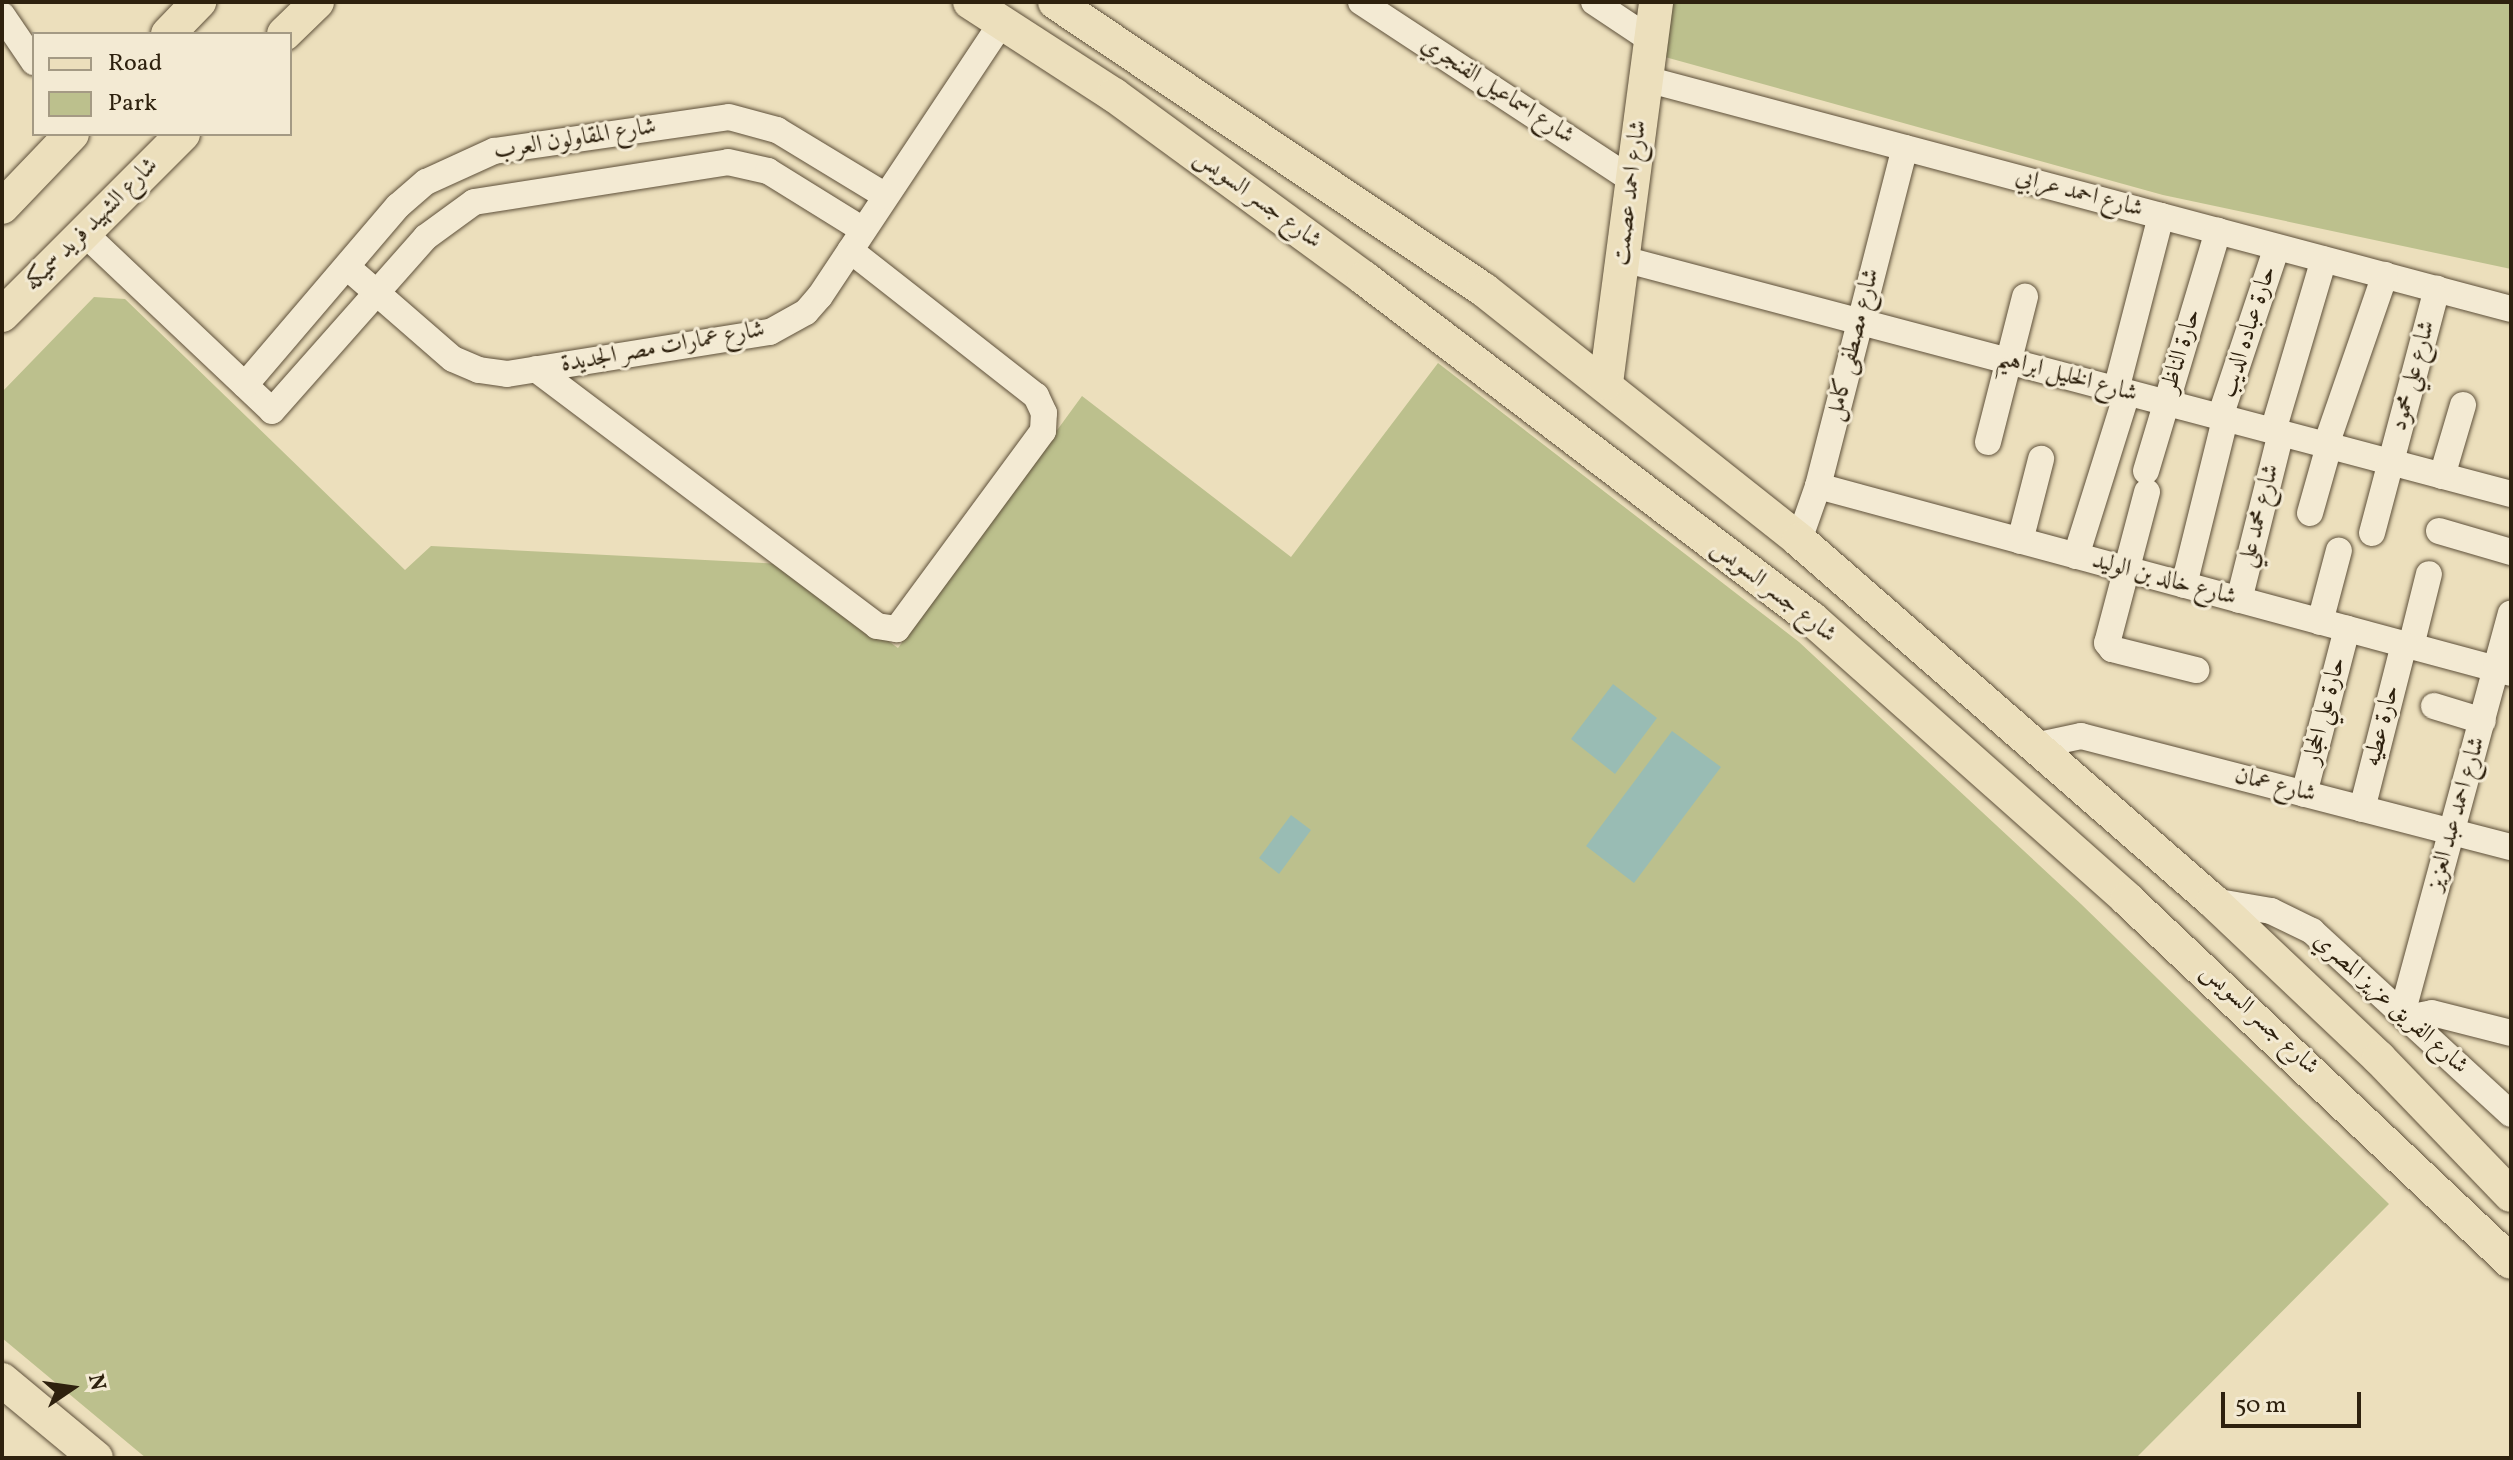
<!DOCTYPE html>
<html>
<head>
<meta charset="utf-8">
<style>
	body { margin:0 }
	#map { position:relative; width:2513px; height:1460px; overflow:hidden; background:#ecdfbc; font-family:Vollkorn,Amiri,serif }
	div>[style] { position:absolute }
	.green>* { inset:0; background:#bcc08d }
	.water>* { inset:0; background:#99bcb4 }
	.roads { filter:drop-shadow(0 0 2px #5e503a) drop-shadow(0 0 2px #5e503a) }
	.minor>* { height:26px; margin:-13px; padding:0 13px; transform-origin:13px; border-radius:13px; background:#f3ead3 }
	.major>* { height:34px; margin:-17px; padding:0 17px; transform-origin:17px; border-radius:17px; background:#ecdfbc }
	span { translate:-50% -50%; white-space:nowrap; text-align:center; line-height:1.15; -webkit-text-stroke:6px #f3ead3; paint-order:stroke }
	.street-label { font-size:24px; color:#2e210e }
	.frame { position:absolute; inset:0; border:4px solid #2e210e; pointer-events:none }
	.legend { position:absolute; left:32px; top:32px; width:260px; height:104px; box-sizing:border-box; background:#f3ead3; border:2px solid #a49a84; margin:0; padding:10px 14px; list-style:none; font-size:24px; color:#2e210e }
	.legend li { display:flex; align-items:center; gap:16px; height:40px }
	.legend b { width:40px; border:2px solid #a49a84 }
	.north { position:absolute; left:32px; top:1348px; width:80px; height:80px; -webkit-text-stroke:6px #f3ead3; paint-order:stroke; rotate:77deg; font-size:22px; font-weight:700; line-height:32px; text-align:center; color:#2e210e }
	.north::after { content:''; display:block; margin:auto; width:28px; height:36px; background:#2e210e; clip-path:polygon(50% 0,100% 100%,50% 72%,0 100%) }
	.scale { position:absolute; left:2221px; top:1392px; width:140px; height:36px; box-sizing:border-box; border:4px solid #2e210e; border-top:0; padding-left:10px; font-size:24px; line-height:28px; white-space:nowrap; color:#2e210e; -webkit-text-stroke:6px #f3ead3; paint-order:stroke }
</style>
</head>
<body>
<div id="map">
	<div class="green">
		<div style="clip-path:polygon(1671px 2px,2511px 2px,2511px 269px,2163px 195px,1665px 57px)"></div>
		<div style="clip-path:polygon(94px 297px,125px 299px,405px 570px,431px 546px,783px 564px,898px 648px,1082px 396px,1291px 557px,1438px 363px,1799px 642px,2081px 904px,2389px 1204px,2136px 1458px,146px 1458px,2px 1338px,2px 392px)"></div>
	</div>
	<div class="water">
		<div style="clip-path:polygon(1613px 684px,1657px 718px,1615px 774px,1571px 739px)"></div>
		<div style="clip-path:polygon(1672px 731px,1721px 767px,1634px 883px,1586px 846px)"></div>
		<div style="clip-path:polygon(1291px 815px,1311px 830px,1279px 874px,1259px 858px)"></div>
	</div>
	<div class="roads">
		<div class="minor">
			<div style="left:1361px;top:2px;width:326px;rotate:33.3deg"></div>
			<div style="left:1594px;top:2px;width:69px;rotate:33.7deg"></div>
			<div style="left:2px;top:15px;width:57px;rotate:55.8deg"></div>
			<div style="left:1646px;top:79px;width:895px;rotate:14.89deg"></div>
			<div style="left:83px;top:232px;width:260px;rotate:43.4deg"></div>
			<div style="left:272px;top:411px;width:232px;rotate:-48.5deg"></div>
			<div style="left:426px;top:237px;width:59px;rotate:-36.1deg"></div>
			<div style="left:474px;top:202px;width:257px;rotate:-8.9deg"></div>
			<div style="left:728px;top:162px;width:41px;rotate:12.7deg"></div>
			<div style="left:768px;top:171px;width:112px;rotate:31.8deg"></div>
			<div style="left:1623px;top:259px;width:919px;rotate:14.82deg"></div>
			<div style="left:347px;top:267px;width:140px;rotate:41deg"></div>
			<div style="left:453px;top:359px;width:28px;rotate:23deg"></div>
			<div style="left:479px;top:370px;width:28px;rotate:8deg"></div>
			<div style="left:507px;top:374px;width:266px;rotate:-9.1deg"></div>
			<div style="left:770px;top:332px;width:41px;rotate:-29.1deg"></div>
			<div style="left:806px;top:312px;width:21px;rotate:-49deg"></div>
			<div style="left:820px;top:296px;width:329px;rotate:-56.4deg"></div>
			<div style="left:536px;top:369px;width:427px;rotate:37deg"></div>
			<div style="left:877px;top:626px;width:20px;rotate:9deg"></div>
			<div style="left:897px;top:629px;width:246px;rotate:-53.6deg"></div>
			<div style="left:1043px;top:431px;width:18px;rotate:-87deg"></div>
			<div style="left:1044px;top:413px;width:19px;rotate:-115deg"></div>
			<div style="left:1036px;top:396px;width:236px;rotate:-141.9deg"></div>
			<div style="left:245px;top:385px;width:235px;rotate:-49.5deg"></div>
			<div style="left:398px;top:206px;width:37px;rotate:-41deg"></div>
			<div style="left:426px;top:182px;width:75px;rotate:-24.5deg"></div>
			<div style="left:494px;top:151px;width:237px;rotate:-8.2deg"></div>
			<div style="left:729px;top:117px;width:50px;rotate:15.2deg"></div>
			<div style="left:777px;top:130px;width:127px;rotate:31.2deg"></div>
			<div style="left:2116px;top:390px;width:180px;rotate:-75.5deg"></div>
			<div style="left:2220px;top:417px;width:179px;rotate:-71.5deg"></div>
			<div style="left:2273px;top:431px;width:179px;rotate:-73.5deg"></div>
			<div style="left:1988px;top:442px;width:150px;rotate:-75.7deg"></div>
			<div style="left:2326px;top:445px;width:180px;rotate:-70.9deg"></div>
			<div style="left:2146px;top:471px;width:251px;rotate:-73.3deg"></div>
			<div style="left:2442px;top:476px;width:74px;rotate:-73.5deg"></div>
			<div style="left:1818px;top:486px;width:718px;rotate:15.1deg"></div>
			<div style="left:2147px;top:492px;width:156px;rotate:104.8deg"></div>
			<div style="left:2107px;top:643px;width:8px;rotate:50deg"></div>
			<div style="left:2112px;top:649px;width:87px;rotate:14deg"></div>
			<div style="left:2310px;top:513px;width:70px;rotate:-74.2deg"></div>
			<div style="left:2439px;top:531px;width:75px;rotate:16.3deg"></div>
			<div style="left:2372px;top:533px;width:253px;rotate:-75.1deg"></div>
			<div style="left:1799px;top:540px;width:57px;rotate:-70.6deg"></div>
			<div style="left:1818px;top:486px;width:349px;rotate:-75.6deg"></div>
			<div style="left:2020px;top:541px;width:85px;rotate:-75.6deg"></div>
			<div style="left:2076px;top:556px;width:171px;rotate:-72.6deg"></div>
			<div style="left:2184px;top:585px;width:171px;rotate:-76.1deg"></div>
			<div style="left:2239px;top:600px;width:172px;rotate:-75.9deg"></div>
			<div style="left:2320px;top:622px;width:74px;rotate:-75.2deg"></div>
			<div style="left:2411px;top:646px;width:74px;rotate:-76deg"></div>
			<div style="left:2434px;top:706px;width:51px;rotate:17deg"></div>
			<div style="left:2039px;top:745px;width:43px;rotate:-12.1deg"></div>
			<div style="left:2081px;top:736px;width:444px;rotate:14.5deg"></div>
			<div style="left:2304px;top:794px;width:171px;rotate:-75.4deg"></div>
			<div style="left:2362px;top:809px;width:170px;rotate:-75.7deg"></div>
			<div style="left:2213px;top:901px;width:59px;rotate:9.8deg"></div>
			<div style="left:2271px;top:911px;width:46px;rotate:26deg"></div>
			<div style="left:2312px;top:931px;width:270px;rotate:42.6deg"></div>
			<div style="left:2402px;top:1014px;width:415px;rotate:-74.8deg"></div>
			<div style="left:2407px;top:1018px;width:25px;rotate:-11deg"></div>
			<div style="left:2432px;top:1013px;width:81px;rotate:14.2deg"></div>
		</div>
		<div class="major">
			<div style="left:970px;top:2px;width:171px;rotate:32.9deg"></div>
			<div style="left:1114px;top:95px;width:310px;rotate:36.2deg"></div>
			<div style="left:1364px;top:278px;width:563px;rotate:37.28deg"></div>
			<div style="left:1812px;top:619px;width:421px;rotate:41.6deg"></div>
			<div style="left:2127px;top:899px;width:528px;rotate:43.39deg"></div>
			<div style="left:1055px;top:2px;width:517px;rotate:33.87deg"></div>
			<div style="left:1484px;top:290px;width:402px;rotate:38.4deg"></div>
			<div style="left:1799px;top:540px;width:549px;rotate:41.09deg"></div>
			<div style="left:2213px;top:901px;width:228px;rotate:43.4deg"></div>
			<div style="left:2379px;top:1058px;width:190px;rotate:46.1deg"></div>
			<div style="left:168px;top:34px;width:45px;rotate:-45.9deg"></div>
			<div style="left:284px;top:34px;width:46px;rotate:-44.1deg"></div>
			<div style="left:2px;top:207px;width:101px;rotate:-46.2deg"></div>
			<div style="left:2px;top:315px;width:256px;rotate:-45deg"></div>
			<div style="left:1606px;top:383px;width:384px;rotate:-82.5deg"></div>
			<div style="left:2px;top:1380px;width:122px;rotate:39.7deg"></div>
		</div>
	</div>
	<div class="street-label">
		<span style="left:1497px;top:91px;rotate:33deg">شارع اسماعيل الفنجري</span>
		<span style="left:575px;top:140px;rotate:-9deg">شارع المقاولون العرب</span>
		<span style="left:1631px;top:193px;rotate:-83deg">شارع احمد عصمت</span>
		<span style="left:2079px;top:194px;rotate:15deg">شارع احمد عرابي</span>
		<span style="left:1257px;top:200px;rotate:36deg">شارع جسر السويس</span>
		<span style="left:92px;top:225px;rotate:-45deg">شارع الشهيد فريد سميكه</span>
		<span style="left:2249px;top:332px;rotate:-72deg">حارة عباده الديب</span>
		<span style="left:1854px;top:345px;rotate:-76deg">شارع مصطفى كامل</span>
		<span style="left:663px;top:348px;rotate:-10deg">شارع عمارات مصر الجديدة</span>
		<span style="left:2182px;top:351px;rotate:-73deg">حارة الناظر</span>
		<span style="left:2414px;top:376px;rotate:-75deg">شارع علي محمود</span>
		<span style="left:2067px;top:377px;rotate:15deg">شارع الخليل ابراهيم</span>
		<span style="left:2260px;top:516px;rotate:-76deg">شارع محمد علي</span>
		<span style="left:2164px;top:580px;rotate:15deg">شارع خالد بن الوليد</span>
		<span style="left:1773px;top:592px;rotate:38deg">شارع جسر السويس</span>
		<span style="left:2326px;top:711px;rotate:-76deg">حارة علي الحجار</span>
		<span style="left:2383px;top:726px;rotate:-76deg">حارة عطيه</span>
		<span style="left:2275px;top:786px;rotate:14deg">شارع عمان</span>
		<span style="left:2457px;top:814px;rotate:-74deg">شارع احمد عبد العزيز</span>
		<span style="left:2390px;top:1004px;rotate:42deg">شارع الفريق عزيز المصري</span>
		<span style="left:2259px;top:1020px;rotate:43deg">شارع جسر السويس</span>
	</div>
	<div class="frame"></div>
	<ul class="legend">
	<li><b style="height:10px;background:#ecdfbc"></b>Road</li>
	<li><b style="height:22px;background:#bcc08d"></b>Park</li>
	</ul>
	<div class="north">N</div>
	<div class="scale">50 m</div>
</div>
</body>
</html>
